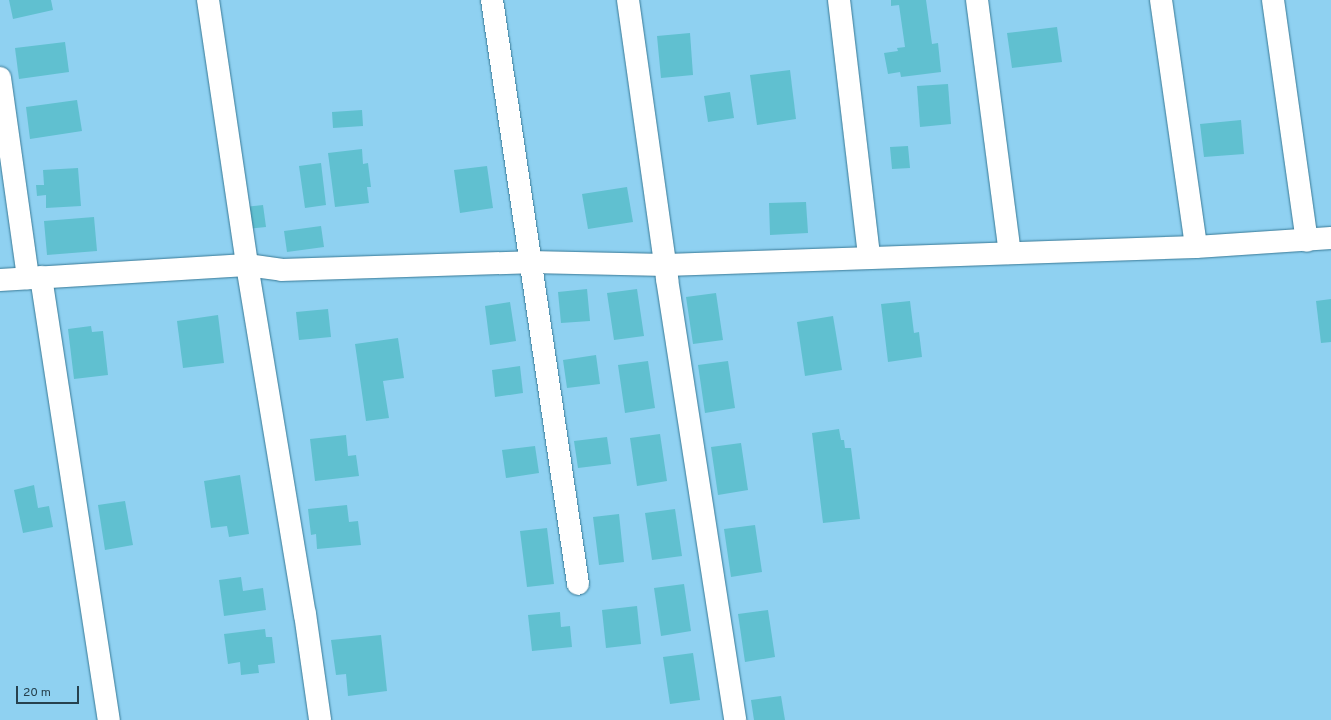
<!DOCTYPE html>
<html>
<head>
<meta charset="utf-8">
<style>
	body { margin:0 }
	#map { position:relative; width:1331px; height:720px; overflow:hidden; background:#8fd1f1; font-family:Overpass,sans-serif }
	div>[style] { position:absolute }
	.building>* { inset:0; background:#60c0d0 }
	.roads { filter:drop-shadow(0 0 1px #387996) drop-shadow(0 0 1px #387996) }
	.minor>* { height:22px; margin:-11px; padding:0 11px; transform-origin:11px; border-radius:11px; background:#fff }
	span { translate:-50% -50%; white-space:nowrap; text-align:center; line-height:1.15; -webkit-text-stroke:3px #8fd1f1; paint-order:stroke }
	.scale { position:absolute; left:16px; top:686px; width:63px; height:18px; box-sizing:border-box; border:2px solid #26414e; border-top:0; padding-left:5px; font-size:12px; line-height:14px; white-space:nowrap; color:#26414e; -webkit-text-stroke:3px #8fd1f1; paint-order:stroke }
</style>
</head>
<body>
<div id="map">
	<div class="building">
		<div style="clip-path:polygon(9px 0,51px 0,53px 10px,13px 19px)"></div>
		<div style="clip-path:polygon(891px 0,926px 0,932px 44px,938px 43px,941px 72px,901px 77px,900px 72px,888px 74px,884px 53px,898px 51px,897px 48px,905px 47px,899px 5px,891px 6px)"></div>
		<div style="clip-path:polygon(1057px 27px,1062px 62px,1012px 68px,1007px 33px)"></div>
		<div style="clip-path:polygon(690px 33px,693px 75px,661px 78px,657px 36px)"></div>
		<div style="clip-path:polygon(65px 42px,69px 72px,19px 79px,15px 48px)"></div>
		<div style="clip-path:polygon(790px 70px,796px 119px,757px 125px,750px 75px)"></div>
		<div style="clip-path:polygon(948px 84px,951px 124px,920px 127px,917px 86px)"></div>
		<div style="clip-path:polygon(730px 92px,734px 118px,708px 122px,704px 96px)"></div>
		<div style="clip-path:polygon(77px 100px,82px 131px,30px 139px,26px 107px)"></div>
		<div style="clip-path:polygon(362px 110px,363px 126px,333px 128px,332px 112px)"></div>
		<div style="clip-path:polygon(1241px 120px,1244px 154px,1204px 157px,1200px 124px)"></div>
		<div style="clip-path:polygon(908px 146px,910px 168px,892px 169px,890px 147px)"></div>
		<div style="clip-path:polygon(362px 149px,363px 164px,368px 163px,371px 187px,367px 187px,369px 203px,335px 207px,328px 153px)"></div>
		<div style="clip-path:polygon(321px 163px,326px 205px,305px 208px,299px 166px)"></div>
		<div style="clip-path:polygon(487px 166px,493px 208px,460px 213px,454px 170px)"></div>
		<div style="clip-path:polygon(78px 168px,81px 206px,46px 208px,46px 195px,37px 196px,36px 185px,44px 185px,43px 170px)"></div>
		<div style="clip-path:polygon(627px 187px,633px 222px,588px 229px,582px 194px)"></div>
		<div style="clip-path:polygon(806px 202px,808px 233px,770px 235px,769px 203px)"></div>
		<div style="clip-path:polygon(263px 205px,266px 227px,248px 229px,245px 207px)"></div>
		<div style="clip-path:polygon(94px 217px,97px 251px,47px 255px,44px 221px)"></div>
		<div style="clip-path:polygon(321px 226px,324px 247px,287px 252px,284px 231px)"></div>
		<div style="clip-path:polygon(587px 289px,590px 321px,561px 323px,558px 292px)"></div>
		<div style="clip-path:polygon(637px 289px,644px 336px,614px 340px,607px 293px)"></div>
		<div style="clip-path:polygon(716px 293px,723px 340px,693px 344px,686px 297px)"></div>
		<div style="clip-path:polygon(1331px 299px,1331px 342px,1321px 343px,1316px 301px)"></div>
		<div style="clip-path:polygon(910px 301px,914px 333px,919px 332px,922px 357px,888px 362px,881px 304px)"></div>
		<div style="clip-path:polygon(510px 302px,516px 341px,490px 345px,485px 306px)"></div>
		<div style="clip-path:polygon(328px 309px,331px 337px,299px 340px,296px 312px)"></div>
		<div style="clip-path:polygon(218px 315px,224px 363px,183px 368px,177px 321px)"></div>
		<div style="clip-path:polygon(833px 316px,842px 370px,805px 376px,797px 322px)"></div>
		<div style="clip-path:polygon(91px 326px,92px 332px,103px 331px,108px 375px,74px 379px,68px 329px)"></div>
		<div style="clip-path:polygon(398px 338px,404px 378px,383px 381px,389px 418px,366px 421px,355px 344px)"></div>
		<div style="clip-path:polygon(596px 355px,600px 384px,567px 388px,563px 360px)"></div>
		<div style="clip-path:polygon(648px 361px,655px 408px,625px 413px,618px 365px)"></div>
		<div style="clip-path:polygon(728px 361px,735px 408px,705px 413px,698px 365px)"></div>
		<div style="clip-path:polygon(520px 366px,523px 393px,495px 397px,492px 370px)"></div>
		<div style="clip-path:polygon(839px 429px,841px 440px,844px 440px,845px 448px,851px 448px,860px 519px,823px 523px,812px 433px)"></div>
		<div style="clip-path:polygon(660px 434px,667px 481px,637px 486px,630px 438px)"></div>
		<div style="clip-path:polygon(346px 435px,348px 456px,356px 455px,359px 476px,315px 481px,310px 439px)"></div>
		<div style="clip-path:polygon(607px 437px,611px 464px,578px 468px,574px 441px)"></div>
		<div style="clip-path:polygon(741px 443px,748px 490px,718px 495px,711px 447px)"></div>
		<div style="clip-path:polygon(535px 446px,539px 473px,506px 478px,502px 450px)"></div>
		<div style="clip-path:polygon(240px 475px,249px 534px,229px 537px,227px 526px,211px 528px,204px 481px)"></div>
		<div style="clip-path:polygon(34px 485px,38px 508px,49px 506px,53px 527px,23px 533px,14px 490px)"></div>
		<div style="clip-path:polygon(125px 501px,133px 545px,105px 550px,98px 505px)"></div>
		<div style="clip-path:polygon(347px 505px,349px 522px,358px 521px,361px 545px,317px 549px,316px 534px,311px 535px,308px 509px)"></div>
		<div style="clip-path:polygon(675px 509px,682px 556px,652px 560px,645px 513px)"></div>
		<div style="clip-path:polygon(619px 514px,624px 562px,599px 565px,593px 517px)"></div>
		<div style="clip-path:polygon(755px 525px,762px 572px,731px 577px,724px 529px)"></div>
		<div style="clip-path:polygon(547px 528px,554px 584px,527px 587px,520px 531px)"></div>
		<div style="clip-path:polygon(241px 577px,243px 591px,263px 588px,266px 610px,224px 616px,219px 580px)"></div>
		<div style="clip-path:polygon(684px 584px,691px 631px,661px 636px,654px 588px)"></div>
		<div style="clip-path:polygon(637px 606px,641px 644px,606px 648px,602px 610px)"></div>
		<div style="clip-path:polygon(768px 610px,775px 657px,745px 662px,738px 614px)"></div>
		<div style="clip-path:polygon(560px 612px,561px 627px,570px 626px,572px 647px,532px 651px,528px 615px)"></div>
		<div style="clip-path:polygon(265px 629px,266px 637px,272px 637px,275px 663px,258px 665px,259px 673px,241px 675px,240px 662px,228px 664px,224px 634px)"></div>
		<div style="clip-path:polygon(381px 635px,387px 691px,348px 696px,346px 674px,336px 675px,331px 640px)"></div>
		<div style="clip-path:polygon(693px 653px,700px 700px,670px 704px,663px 657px)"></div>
		<div style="clip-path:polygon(781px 696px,785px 720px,754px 720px,751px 700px)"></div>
	</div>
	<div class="roads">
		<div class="minor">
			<div style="left:208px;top:0;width:268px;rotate:81.6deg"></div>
			<div style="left:247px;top:265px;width:354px;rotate:80.6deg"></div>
			<div style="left:305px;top:614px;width:107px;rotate:81.9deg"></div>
			<div style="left:492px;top:0;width:590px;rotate:81.62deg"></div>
			<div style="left:628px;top:0;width:282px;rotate:82deg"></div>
			<div style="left:667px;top:279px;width:446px;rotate:81.2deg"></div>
			<div style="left:839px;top:0;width:259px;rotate:83.3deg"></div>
			<div style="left:977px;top:0;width:255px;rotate:82.6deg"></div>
			<div style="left:1161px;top:0;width:249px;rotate:81.9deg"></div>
			<div style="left:1273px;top:0;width:243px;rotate:82deg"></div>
			<div style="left:0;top:78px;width:202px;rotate:82deg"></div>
			<div style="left:41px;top:277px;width:448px;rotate:81.3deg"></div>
			<div style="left:0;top:280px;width:247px;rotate:-3.5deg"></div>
			<div style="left:247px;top:265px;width:34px;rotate:8deg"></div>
			<div style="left:281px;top:270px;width:249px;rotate:-1.8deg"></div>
			<div style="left:530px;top:262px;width:136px;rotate:1.3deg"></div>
			<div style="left:666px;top:265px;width:530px;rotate:-1.95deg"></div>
			<div style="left:1196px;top:247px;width:135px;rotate:-3.8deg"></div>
		</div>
	</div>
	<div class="scale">20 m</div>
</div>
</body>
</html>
